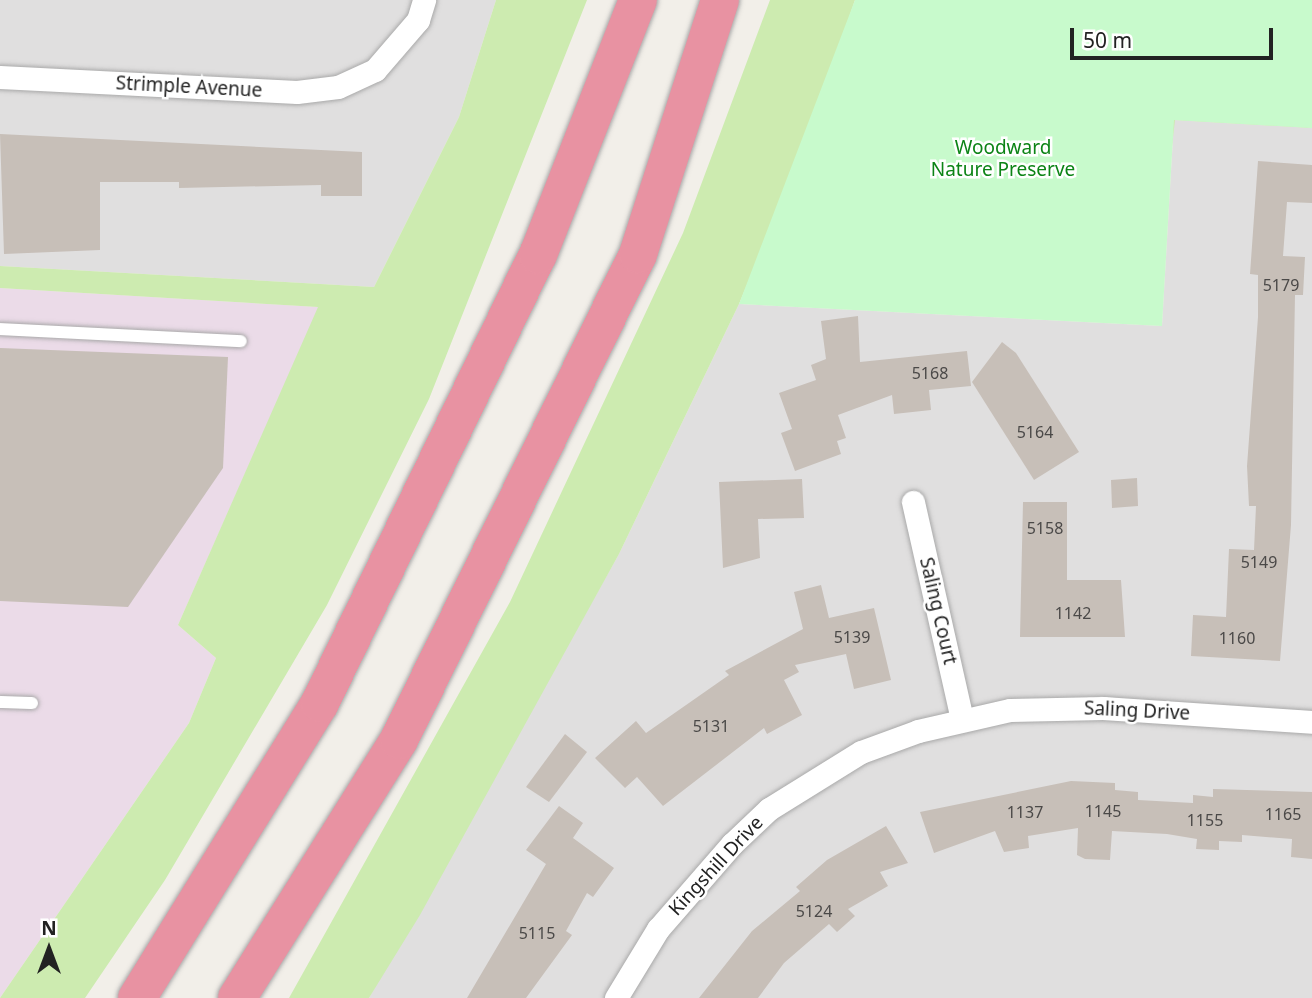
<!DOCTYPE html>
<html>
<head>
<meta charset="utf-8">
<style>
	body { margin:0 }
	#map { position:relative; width:1312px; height:998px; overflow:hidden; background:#f2efe9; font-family:"Noto Sans",sans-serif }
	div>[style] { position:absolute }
	.residential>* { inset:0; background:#e0dfdf }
	.industrial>* { inset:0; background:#ebdbe8 }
	.grass>* { inset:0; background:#cdebb0 }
	.park>* { inset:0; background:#c8facc }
	.building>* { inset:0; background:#c7bfb8 }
	.roads { filter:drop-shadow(0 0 2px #a9a9a9) drop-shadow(0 0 2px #a9a9a9) }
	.lane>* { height:12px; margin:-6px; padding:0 6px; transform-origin:6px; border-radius:6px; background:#fff }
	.street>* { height:23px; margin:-11.5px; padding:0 11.5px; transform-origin:11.5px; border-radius:11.5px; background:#fff }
	.highway>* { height:38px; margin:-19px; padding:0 19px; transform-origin:19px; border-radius:19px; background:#e892a2 }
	span { translate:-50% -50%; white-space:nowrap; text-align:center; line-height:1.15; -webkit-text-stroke:5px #fff; paint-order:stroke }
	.number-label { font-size:16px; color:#4b4948 }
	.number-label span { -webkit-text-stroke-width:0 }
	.street-label { font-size:19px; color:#222 }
	.park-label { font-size:19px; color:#0c8416 }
	.north { position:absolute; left:14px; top:914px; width:70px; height:70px; -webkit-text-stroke:5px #fff; paint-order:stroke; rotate:0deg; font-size:19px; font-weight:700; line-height:28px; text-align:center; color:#222 }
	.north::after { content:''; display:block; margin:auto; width:24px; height:32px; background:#222; clip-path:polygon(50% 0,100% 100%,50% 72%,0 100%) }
	.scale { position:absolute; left:1070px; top:28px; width:203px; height:32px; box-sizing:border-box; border:4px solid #222; border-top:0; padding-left:9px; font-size:21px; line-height:24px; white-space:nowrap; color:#222; -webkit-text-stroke:5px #fff; paint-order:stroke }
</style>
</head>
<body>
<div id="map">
	<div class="residential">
		<div style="clip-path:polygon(0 0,496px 0,459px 117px,374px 287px,0 266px)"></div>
		<div style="clip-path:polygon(1174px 120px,1312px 128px,1312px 998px,369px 998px,619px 554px,739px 304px,1162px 326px)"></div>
	</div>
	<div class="industrial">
		<div style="clip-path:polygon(0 288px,319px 307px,178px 625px,216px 658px,189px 723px,0 998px)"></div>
	</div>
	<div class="grass">
		<div style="clip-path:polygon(496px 0,587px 0,429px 399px,327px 605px,165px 880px,85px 998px,0 998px,189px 723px,216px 658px,178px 625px,318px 307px,0 288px,0 266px,374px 287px,459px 117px)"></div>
		<div style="clip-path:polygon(770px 0,855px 0,844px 32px,1312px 128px,1175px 120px,1169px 173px,801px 154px,739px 304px,619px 554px,420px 915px,369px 998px,289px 998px,510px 602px,683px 233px)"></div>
	</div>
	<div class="park">
		<div style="clip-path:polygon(855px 0,1312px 0,1312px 128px,1174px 120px,1162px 326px,739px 304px)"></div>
	</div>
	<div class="building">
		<div style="clip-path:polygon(0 134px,362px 152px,362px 196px,321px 196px,321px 185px,179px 188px,179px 182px,100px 182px,100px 250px,4px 254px)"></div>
		<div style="clip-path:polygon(1258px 161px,1312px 165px,1312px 203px,1287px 202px,1283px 256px,1305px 257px,1303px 295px,1295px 295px,1291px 525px,1280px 661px,1191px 656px,1193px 615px,1226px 617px,1229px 549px,1254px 550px,1256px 506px,1249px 506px,1247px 466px,1258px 317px,1258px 275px,1250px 274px)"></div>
		<div style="clip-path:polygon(858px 316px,860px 362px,967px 351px,971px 386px,929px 390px,931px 410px,894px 414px,892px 395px,838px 415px,846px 438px,837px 441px,841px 454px,795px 471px,781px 433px,792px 429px,779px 393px,816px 380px,811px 365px,826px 359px,821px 321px)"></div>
		<div style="clip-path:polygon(1002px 342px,1016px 353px,1079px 452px,1034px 480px,972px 382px)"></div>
		<div style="clip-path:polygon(0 348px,228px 357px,223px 468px,128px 607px,0 601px)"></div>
		<div style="clip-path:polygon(1137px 478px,1138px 506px,1112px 508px,1111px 480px)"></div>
		<div style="clip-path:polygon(802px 479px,804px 518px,758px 519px,760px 558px,723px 568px,719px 482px)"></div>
		<div style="clip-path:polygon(1023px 502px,1067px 502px,1067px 580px,1121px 580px,1125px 637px,1020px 637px)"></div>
		<div style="clip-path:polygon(821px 585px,829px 618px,874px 608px,891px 680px,854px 689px,846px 654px,795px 665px,799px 672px,784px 680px,802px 715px,767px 734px,764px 728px,663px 806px,637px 777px,625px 788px,595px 758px,636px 721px,646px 733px,729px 675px,725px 671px,803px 629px,794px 592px)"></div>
		<div style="clip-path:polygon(565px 734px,587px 752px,549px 802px,526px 787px)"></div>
		<div style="clip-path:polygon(1071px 781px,1115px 783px,1115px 790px,1138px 792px,1138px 800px,1193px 803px,1193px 795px,1213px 797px,1213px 789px,1312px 792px,1312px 859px,1291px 857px,1292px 839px,1242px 835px,1242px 842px,1219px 841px,1219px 850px,1196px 849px,1197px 839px,1167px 834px,1112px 831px,1110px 860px,1085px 859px,1077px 855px,1078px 828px,1028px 836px,1029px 848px,1004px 852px,995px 831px,934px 853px,920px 812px)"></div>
		<div style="clip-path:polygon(559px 806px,583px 823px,573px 838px,614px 868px,593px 897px,587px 893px,566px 931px,572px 935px,526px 998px,467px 998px,546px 864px,526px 850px)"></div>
		<div style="clip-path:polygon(886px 826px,908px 863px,880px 872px,888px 886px,848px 909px,855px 916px,837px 932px,829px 924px,784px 963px,758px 998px,699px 998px,752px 931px,800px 891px,796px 887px,827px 860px)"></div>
	</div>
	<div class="roads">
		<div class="lane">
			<div style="left:0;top:329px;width:241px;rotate:2.9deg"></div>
			<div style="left:0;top:702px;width:32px;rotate:2deg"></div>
		</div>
		<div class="street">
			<div style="left:0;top:77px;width:297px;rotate:2.9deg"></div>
			<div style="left:297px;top:92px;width:41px;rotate:-7deg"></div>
			<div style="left:338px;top:87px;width:41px;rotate:-24.7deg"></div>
			<div style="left:375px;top:70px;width:66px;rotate:-49.3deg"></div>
			<div style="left:418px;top:20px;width:21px;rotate:-73deg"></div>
			<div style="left:913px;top:502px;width:222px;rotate:77.3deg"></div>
			<div style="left:616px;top:998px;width:81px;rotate:-58.7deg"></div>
			<div style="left:658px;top:929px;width:113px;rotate:-49deg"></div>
			<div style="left:732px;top:844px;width:51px;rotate:-43.4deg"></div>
			<div style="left:769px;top:809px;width:108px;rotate:-31.8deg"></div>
			<div style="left:861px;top:752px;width:61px;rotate:-20.2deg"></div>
			<div style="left:918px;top:731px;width:94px;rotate:-12.9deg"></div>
			<div style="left:1010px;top:710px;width:93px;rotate:-1.2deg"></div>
			<div style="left:1103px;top:708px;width:209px;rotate:3.8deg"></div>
		</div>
		<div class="highway">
			<div style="left:137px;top:998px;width:347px;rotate:-58.2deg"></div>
			<div style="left:320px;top:703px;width:498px;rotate:-64.1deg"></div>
			<div style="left:538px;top:255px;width:274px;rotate:-68.6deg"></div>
			<div style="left:237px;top:998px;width:305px;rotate:-57.9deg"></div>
			<div style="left:399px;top:740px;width:542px;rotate:-63.81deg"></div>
			<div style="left:638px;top:254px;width:267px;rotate:-72.1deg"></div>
		</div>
	</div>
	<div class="number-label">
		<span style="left:1281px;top:285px">5179</span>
		<span style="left:930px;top:373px">5168</span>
		<span style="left:1035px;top:432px">5164</span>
		<span style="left:1045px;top:528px">5158</span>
		<span style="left:1259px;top:562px">5149</span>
		<span style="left:1073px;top:613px">1142</span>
		<span style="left:852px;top:637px">5139</span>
		<span style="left:1237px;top:638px">1160</span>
		<span style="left:711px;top:726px">5131</span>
		<span style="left:1103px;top:811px">1145</span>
		<span style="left:1025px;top:812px">1137</span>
		<span style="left:1283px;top:814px">1165</span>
		<span style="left:1205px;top:820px">1155</span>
		<span style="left:814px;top:911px">5124</span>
		<span style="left:537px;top:933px">5115</span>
	</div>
	<div class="street-label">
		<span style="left:189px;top:87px;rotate:3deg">Strimple Avenue</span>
		<span style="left:938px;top:611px;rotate:77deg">Saling Court</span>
		<span style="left:1137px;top:711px;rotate:3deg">Saling Drive</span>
		<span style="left:716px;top:866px;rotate:-47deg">Kingshill Drive</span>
	</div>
	<div class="park-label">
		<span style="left:1003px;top:159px">Woodward<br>Nature Preserve</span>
	</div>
	<div class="north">N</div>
	<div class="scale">50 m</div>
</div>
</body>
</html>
